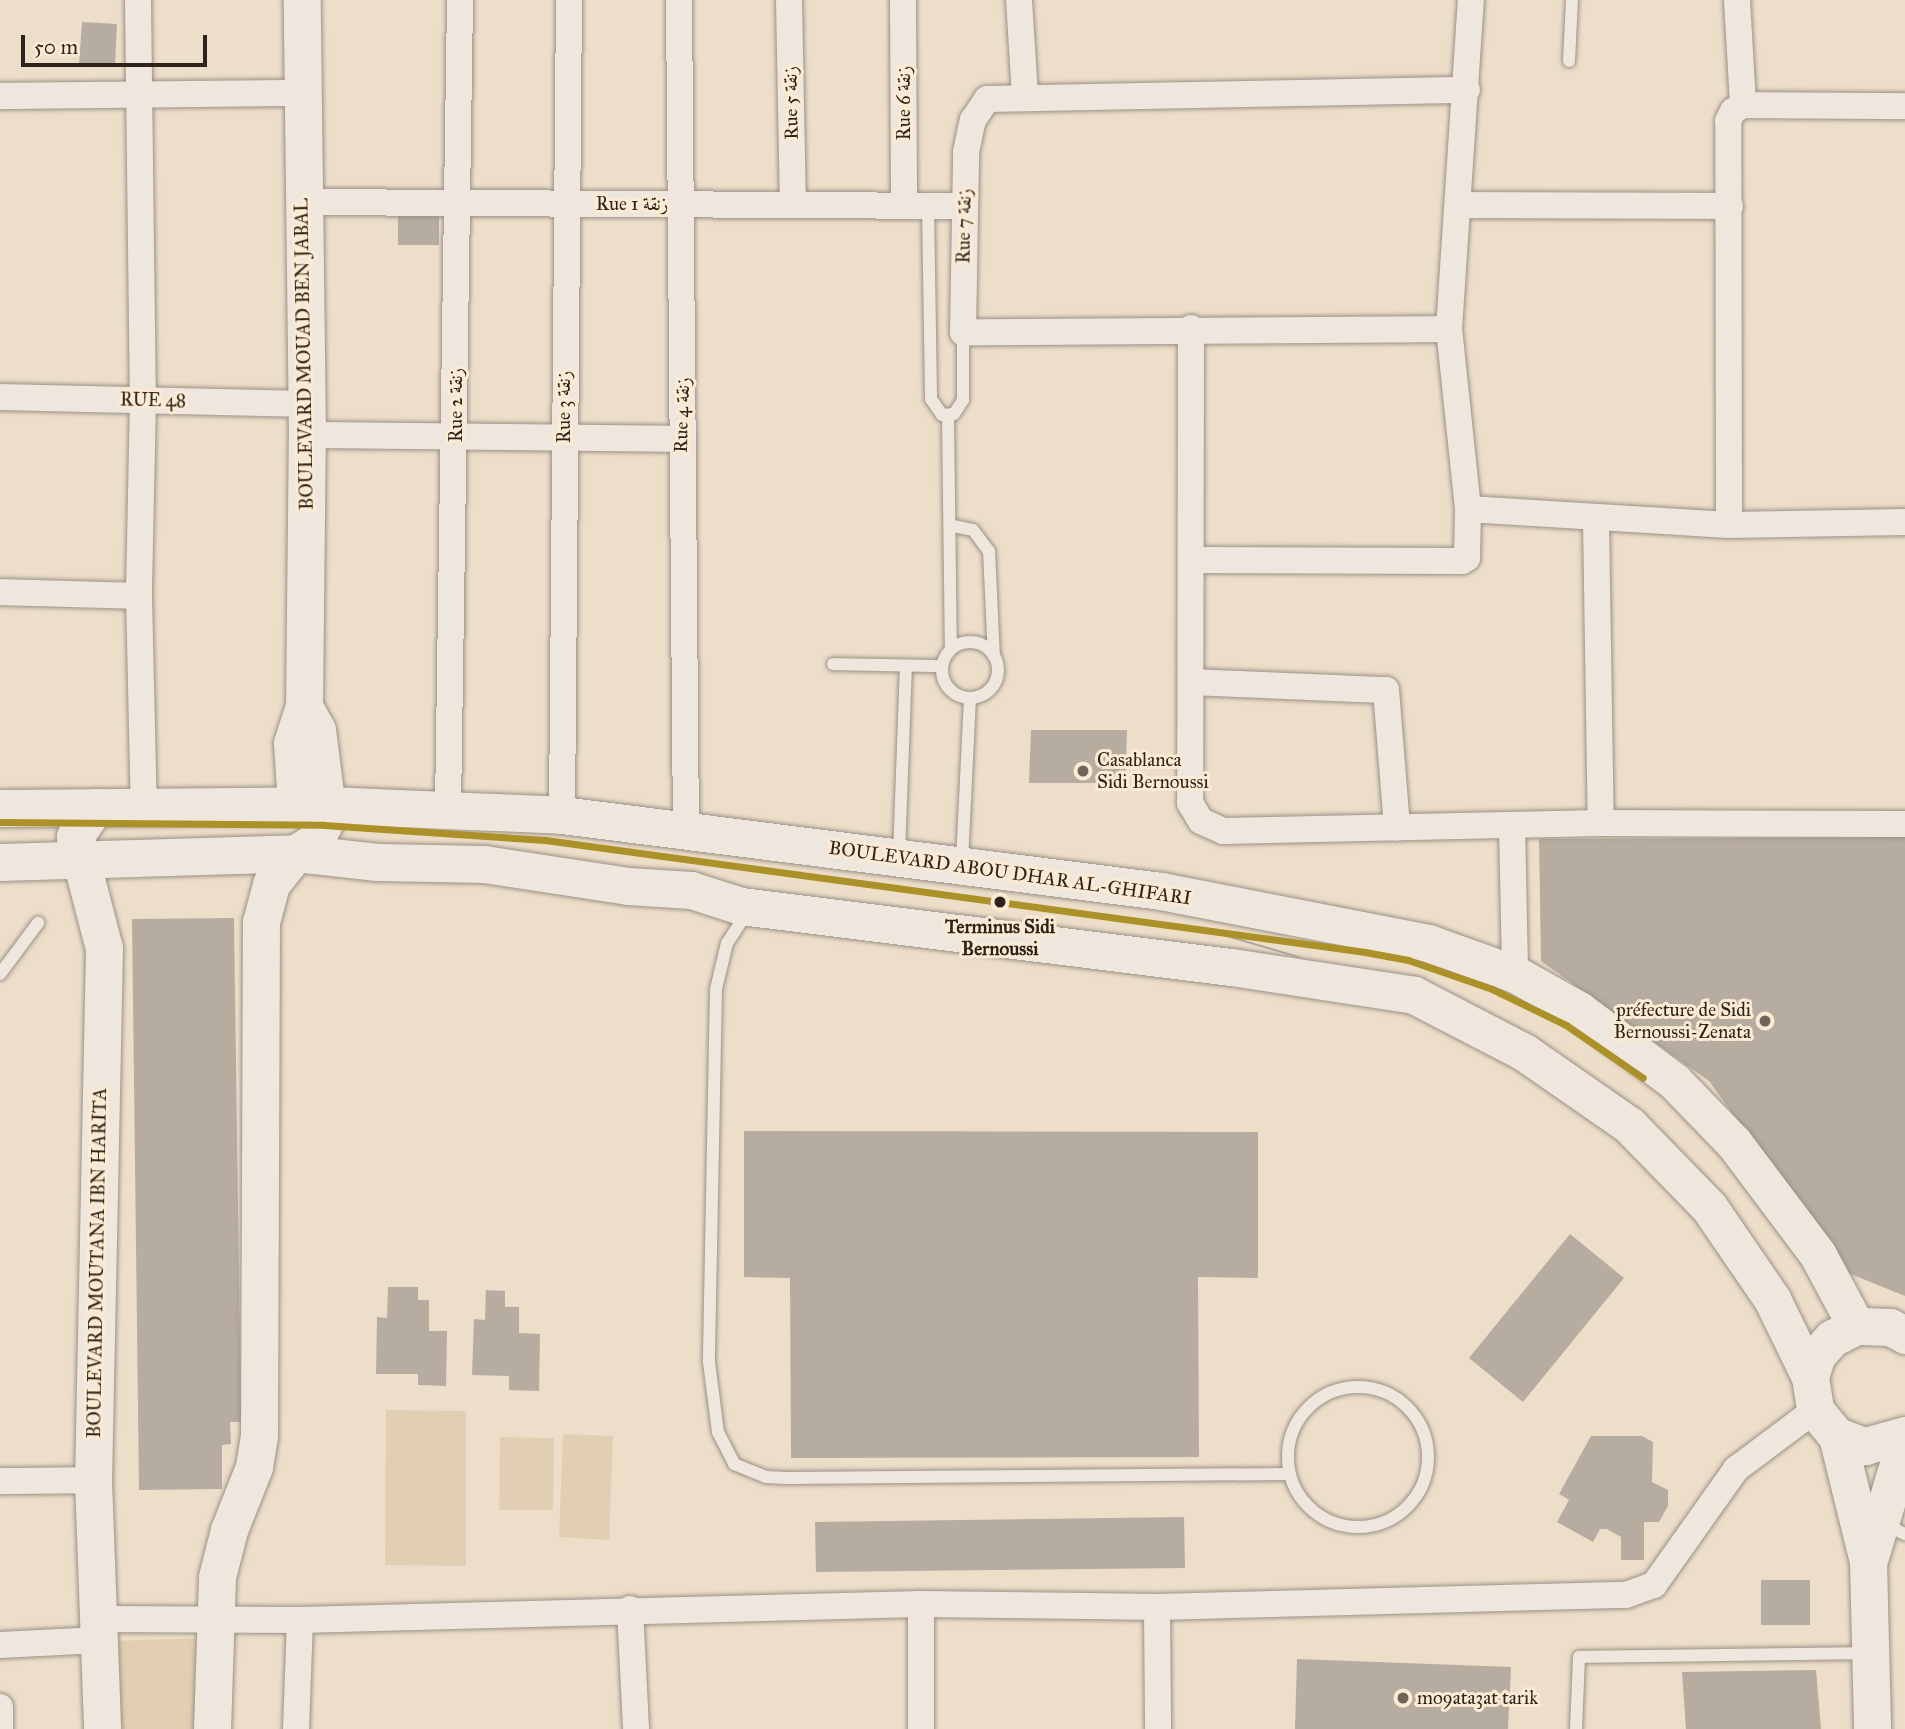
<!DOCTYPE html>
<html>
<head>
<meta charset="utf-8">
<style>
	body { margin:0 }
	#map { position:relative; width:1905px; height:1729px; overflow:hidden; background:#eddeca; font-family:"IM FELL Great Primer",Amiri,serif }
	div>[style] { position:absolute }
	.green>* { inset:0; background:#e1ceb3 }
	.building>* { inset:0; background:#b7aca0 }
	.roads { filter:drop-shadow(0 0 2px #9a9185) drop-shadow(0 0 2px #9a9185) }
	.lane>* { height:12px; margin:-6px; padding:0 6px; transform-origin:6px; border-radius:6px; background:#efe7dd }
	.lane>.ring { margin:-6px; padding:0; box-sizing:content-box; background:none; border:12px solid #efe7dd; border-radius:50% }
	.street>* { height:26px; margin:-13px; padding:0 13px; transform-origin:13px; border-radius:13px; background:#efe7dd }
	.secondary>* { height:37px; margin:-18.5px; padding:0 18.5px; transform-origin:18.5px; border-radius:18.5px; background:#efe7dd }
	.tram>* { height:2px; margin:-1px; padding:0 1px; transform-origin:1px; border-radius:1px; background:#aba49c }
	.tram-1>* { height:7px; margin:-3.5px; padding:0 3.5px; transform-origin:3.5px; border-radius:3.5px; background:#ab9127 }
	.dots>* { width:19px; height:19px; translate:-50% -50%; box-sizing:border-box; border:4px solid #fcebd3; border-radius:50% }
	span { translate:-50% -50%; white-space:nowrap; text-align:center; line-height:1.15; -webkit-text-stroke:6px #fcebd3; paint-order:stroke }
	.street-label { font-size:19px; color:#2e231b }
	.poi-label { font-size:19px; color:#2e231b }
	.left { translate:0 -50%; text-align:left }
	.right { translate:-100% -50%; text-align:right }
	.stop-label { font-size:19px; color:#2e231b; font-weight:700 }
	.scale { position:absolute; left:21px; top:35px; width:186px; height:32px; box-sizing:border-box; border:4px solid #2e231b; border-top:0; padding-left:9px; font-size:21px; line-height:24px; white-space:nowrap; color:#2e231b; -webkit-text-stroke:5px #fcebd3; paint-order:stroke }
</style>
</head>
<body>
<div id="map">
	<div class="green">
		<div style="clip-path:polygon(386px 1410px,466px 1411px,466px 1566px,385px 1565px)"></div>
		<div style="clip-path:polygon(563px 1434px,613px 1436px,609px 1540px,559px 1537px)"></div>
		<div style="clip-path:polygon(500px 1437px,554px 1438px,553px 1510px,499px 1510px)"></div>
		<div style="clip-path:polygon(209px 1638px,207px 1729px,111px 1729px,111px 1641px)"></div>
	</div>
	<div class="building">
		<div style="clip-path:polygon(82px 22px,117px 24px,115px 66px,79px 65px)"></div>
		<div style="clip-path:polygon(398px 213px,439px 213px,439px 245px,398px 245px)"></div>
		<div style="clip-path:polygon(1031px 730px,1127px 730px,1125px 783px,1029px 783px)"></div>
		<div style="clip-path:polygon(1905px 837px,1905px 1296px,1848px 1273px,1709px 1081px,1541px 961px,1539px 839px)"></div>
		<div style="clip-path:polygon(234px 918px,241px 1422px,230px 1422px,231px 1444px,222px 1445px,222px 1489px,139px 1490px,132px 919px)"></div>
		<div style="clip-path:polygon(744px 1131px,1258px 1132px,1258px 1278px,1198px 1277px,1199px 1457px,791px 1458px,790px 1278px,744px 1277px)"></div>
		<div style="clip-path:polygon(1570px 1234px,1624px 1278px,1523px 1402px,1469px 1358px)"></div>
		<div style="clip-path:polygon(388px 1287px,418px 1287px,418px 1300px,429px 1300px,429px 1331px,447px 1331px,446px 1386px,418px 1385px,418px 1374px,376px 1374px,377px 1317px,387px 1318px)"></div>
		<div style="clip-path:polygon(486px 1290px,505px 1291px,505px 1307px,519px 1307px,519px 1333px,540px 1334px,539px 1391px,509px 1390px,509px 1376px,472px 1375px,474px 1319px,485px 1320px)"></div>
		<div style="clip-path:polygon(1591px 1436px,1642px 1436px,1653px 1442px,1652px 1482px,1668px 1490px,1668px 1506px,1659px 1522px,1644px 1522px,1644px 1560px,1621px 1560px,1621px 1537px,1607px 1529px,1600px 1529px,1593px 1542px,1557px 1522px,1569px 1500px,1559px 1494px)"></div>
		<div style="clip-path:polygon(1184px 1517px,1185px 1568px,816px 1572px,815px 1522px)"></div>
		<div style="clip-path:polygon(1761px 1580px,1810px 1580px,1810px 1625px,1761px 1625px)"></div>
		<div style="clip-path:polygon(1297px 1659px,1511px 1667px,1508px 1729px,1295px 1729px)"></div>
		<div style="clip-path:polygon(1816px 1670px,1821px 1729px,1686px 1729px,1682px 1672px)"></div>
	</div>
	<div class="roads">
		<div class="lane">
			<div style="left:1569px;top:61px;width:61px;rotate:-87.2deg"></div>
			<div style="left:928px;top:206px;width:193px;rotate:89.1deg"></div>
			<div style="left:931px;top:399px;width:19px;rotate:55deg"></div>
			<div style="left:942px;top:415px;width:12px;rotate:-5deg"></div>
			<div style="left:954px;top:414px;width:17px;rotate:-57deg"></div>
			<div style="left:963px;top:400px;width:68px;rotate:-90deg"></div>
			<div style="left:948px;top:416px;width:232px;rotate:89.3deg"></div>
			<div style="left:953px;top:526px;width:20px;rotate:11deg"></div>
			<div style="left:973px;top:530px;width:26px;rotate:53deg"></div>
			<div style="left:989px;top:551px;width:105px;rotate:87.3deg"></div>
			<div class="ring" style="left:942px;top:642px;width:44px;height:44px"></div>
			<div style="left:833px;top:664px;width:108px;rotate:1.1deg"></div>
			<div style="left:899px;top:855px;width:189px;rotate:-87.9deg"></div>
			<div style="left:962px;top:861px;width:162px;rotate:-87.2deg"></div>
			<div style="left:748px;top:911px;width:38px;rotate:123deg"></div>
			<div style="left:727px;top:943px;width:47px;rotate:103.4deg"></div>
			<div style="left:716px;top:989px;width:373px;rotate:91.1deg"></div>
			<div style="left:709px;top:1362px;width:71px;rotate:82.7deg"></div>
			<div style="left:718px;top:1432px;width:36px;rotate:63deg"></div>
			<div style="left:734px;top:1464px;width:35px;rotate:22deg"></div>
			<div style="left:766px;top:1477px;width:20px;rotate:3deg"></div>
			<div style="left:786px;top:1478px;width:503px;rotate:-0.46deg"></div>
			<div style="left:0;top:974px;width:64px;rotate:-53.3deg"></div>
			<div class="ring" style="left:1288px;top:1387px;width:128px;height:128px"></div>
			<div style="left:1883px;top:1523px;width:25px;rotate:27deg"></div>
			<div style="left:1576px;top:1729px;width:72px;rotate:-87.6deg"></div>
			<div style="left:1579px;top:1657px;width:287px;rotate:-0.8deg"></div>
		</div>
		<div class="street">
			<div style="left:138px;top:0;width:399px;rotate:89.3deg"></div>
			<div style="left:143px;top:399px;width:197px;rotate:91.2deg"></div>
			<div style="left:139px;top:596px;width:213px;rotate:88.7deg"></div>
			<div style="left:679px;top:0;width:830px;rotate:89.52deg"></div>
			<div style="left:789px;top:0;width:205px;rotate:88.9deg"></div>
			<div style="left:903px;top:0;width:206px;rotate:89.7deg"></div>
			<div style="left:1019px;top:0;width:95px;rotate:86.4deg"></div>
			<div style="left:1737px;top:0;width:105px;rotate:86.7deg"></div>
			<div style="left:0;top:96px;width:300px;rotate:-0.6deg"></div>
			<div style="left:302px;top:202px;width:661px;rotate:0.35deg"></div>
			<div style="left:1459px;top:205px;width:271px;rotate:0.2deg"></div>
			<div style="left:1191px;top:328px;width:475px;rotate:90.1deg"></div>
			<div style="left:1190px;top:803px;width:21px;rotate:59deg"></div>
			<div style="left:1201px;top:821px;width:24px;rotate:24deg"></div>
			<div style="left:1223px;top:831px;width:378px;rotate:-1.2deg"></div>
			<div style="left:1601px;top:823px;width:304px;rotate:0.2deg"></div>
			<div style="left:1449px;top:329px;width:486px;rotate:179.6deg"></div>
			<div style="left:963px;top:332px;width:180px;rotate:-89deg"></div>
			<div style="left:966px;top:152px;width:33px;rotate:-78deg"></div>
			<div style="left:973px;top:120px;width:25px;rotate:-56deg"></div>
			<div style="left:987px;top:99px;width:480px;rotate:-1.1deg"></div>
			<div style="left:0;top:397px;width:306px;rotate:1.3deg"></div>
			<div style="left:307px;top:435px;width:374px;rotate:0.6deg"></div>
			<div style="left:1468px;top:509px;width:261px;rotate:3.5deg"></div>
			<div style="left:1729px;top:525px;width:176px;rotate:-1deg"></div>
			<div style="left:1596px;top:520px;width:303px;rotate:89.1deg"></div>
			<div style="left:1729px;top:525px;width:404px;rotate:-90.1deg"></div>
			<div style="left:1728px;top:121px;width:11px;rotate:-63deg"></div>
			<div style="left:1733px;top:111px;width:12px;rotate:-31deg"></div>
			<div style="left:1743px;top:105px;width:162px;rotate:0.4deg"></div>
			<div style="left:1193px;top:560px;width:269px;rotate:0.2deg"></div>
			<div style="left:1462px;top:561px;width:6px;rotate:-31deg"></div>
			<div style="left:1467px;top:558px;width:49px;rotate:-88.8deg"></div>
			<div style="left:1468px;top:509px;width:181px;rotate:-96deg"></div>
			<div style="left:1449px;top:329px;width:330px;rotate:-86.2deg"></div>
			<div style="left:0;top:592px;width:139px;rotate:1.6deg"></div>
			<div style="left:1192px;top:682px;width:194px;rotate:2.4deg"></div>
			<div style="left:1386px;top:690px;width:138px;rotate:85.4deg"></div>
			<div style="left:448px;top:809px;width:809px;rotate:-89.15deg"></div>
			<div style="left:562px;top:815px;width:815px;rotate:-89.51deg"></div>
			<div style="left:1512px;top:825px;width:149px;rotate:88.8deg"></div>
			<div style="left:0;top:1481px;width:93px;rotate:-0.6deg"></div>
			<div style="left:921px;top:1604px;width:125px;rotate:90deg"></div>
			<div style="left:1157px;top:1607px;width:122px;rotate:89.5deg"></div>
			<div style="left:630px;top:1609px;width:120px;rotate:87.1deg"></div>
			<div style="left:100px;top:1619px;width:200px;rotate:0.3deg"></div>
			<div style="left:300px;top:1620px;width:621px;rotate:-1.48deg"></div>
			<div style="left:921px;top:1604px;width:236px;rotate:0.7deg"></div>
			<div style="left:1157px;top:1607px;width:469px;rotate:-1.5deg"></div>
			<div style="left:1626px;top:1595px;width:30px;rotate:-20deg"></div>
			<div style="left:1654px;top:1585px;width:142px;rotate:-54.7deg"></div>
			<div style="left:1736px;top:1469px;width:99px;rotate:-36.8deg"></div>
			<div style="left:0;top:1645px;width:99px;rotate:-2.9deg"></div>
			<div style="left:0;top:1707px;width:22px;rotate:90deg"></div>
			<div style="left:296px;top:1729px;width:109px;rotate:-87.9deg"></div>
		</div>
		<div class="secondary">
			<div style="left:296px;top:806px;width:63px;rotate:-93.6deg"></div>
			<div style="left:292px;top:743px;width:38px;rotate:-72deg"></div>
			<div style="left:304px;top:707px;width:272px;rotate:-89.4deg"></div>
			<div style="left:307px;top:435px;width:435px;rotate:-90.7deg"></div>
			<div style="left:95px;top:807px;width:36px;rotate:124deg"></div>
			<div style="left:75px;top:837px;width:115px;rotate:75.4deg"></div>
			<div style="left:104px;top:948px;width:532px;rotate:91.18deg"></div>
			<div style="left:93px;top:1480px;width:249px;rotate:87.9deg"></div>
			<div style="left:0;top:808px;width:328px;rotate:-0.5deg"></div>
			<div style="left:328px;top:805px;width:234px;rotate:2.4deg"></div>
			<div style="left:562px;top:815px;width:604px;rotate:7.23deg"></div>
			<div style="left:1161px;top:891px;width:272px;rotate:11deg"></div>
			<div style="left:1428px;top:943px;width:92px;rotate:19.6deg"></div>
			<div style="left:1515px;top:974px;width:73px;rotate:29.4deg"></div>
			<div style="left:1579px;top:1010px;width:119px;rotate:36.8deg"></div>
			<div style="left:1674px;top:1081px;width:86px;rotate:45.9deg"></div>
			<div style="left:1734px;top:1143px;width:140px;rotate:53.1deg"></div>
			<div style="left:1818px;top:1255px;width:81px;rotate:61.8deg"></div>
			<div style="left:0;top:862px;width:296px;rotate:-1.7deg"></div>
			<div style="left:296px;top:853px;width:82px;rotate:6.3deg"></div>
			<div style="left:378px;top:862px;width:106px;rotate:1.1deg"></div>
			<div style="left:484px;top:864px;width:146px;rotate:8.7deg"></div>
			<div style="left:628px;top:886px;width:63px;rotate:3.6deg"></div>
			<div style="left:691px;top:890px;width:52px;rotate:17.7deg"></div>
			<div style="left:741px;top:906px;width:495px;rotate:7.1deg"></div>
			<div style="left:1232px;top:967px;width:184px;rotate:8.7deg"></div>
			<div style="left:1414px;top:995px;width:124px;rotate:27.4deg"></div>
			<div style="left:1524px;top:1052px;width:128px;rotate:34.8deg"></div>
			<div style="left:1629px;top:1125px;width:115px;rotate:45.7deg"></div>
			<div style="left:1709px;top:1207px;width:112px;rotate:55.6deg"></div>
			<div style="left:1772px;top:1299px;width:87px;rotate:64deg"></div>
			<div style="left:1905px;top:1335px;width:17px;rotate:-152deg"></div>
			<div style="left:1890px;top:1327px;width:34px;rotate:-178deg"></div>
			<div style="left:1856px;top:1326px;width:27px;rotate:153deg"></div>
			<div style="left:1832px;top:1338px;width:23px;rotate:131deg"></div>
			<div style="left:1817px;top:1355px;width:23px;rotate:108deg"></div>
			<div style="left:1810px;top:1377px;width:33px;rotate:81deg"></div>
			<div style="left:1815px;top:1410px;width:34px;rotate:50deg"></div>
			<div style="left:1837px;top:1436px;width:30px;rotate:20deg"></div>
			<div style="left:1865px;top:1446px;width:41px;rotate:-15.4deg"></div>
			<div style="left:1837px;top:1436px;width:129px;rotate:76.1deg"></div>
			<div style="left:1868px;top:1561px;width:168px;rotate:88.6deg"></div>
			<div style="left:1869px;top:1560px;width:124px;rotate:-73.2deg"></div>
			<div style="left:212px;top:1729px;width:152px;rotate:-88.1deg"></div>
			<div style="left:217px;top:1577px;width:49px;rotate:-75.7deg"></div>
			<div style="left:229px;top:1530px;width:68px;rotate:-68.4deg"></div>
			<div style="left:254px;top:1467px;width:30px;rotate:-81deg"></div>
			<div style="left:259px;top:1437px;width:515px;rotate:-89.78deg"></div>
			<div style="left:261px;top:922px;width:39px;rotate:-75deg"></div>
			<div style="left:271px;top:884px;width:40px;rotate:-51deg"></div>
			<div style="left:296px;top:853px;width:22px;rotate:-32deg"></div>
			<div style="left:315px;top:841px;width:28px;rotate:-63deg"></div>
			<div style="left:328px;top:816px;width:87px;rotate:-97.3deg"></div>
			<div style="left:317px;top:730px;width:26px;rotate:-119deg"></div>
		</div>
	</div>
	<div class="tram">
		<div style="left:1203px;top:929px;width:100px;rotate:16.3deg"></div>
	</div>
	<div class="tram-1">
		<div style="left:0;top:822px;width:324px;rotate:0.5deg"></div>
		<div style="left:324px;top:825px;width:222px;rotate:3.9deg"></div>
		<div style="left:545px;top:840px;width:828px;rotate:7.78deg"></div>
		<div style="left:1365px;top:952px;width:44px;rotate:10.5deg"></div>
		<div style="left:1408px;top:960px;width:89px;rotate:19deg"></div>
		<div style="left:1492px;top:989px;width:82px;rotate:25.9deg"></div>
		<div style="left:1566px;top:1025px;width:93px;rotate:34.5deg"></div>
	</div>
	<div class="dots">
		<div style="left:1083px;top:771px;background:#716458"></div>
		<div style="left:1000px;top:902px;background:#2e231b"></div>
		<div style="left:1765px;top:1021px;background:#716458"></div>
		<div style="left:1403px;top:1698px;background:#716458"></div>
	</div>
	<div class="street-label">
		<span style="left:791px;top:103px;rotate:-91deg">Rue 5 زنقة</span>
		<span style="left:904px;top:103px;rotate:-90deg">Rue 6 زنقة</span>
		<span style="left:632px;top:204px">Rue 1 زنقة</span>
		<span style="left:964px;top:226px;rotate:-89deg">Rue 7 زنقة</span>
		<span style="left:304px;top:354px;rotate:-91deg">BOULEVARD MOUAD BEN JABAL</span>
		<span style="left:153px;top:400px;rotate:1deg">RUE 48</span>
		<span style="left:456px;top:405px;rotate:-90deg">Rue 2 زنقة</span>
		<span style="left:564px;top:407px;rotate:-90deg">Rue 3 زنقة</span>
		<span style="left:682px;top:415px;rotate:-88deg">Rue 4 زنقة</span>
		<span style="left:1010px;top:873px;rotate:8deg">BOULEVARD ABOU DHAR AL-GHIFARI</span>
		<span style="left:97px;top:1263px;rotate:-89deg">BOULEVARD MOUTANA IBN HARITA</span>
	</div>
	<div class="poi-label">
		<span class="left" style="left:1097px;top:771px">Casablanca<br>Sidi Bernoussi</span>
		<span class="right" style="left:1751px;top:1021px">préfecture de Sidi<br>Bernoussi-Zenata</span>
		<span class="left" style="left:1417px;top:1698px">mo9ata3at tarik</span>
	</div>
	<div class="stop-label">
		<span style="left:1000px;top:938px">Terminus Sidi<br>Bernoussi</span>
	</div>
	<div class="scale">50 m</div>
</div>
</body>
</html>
